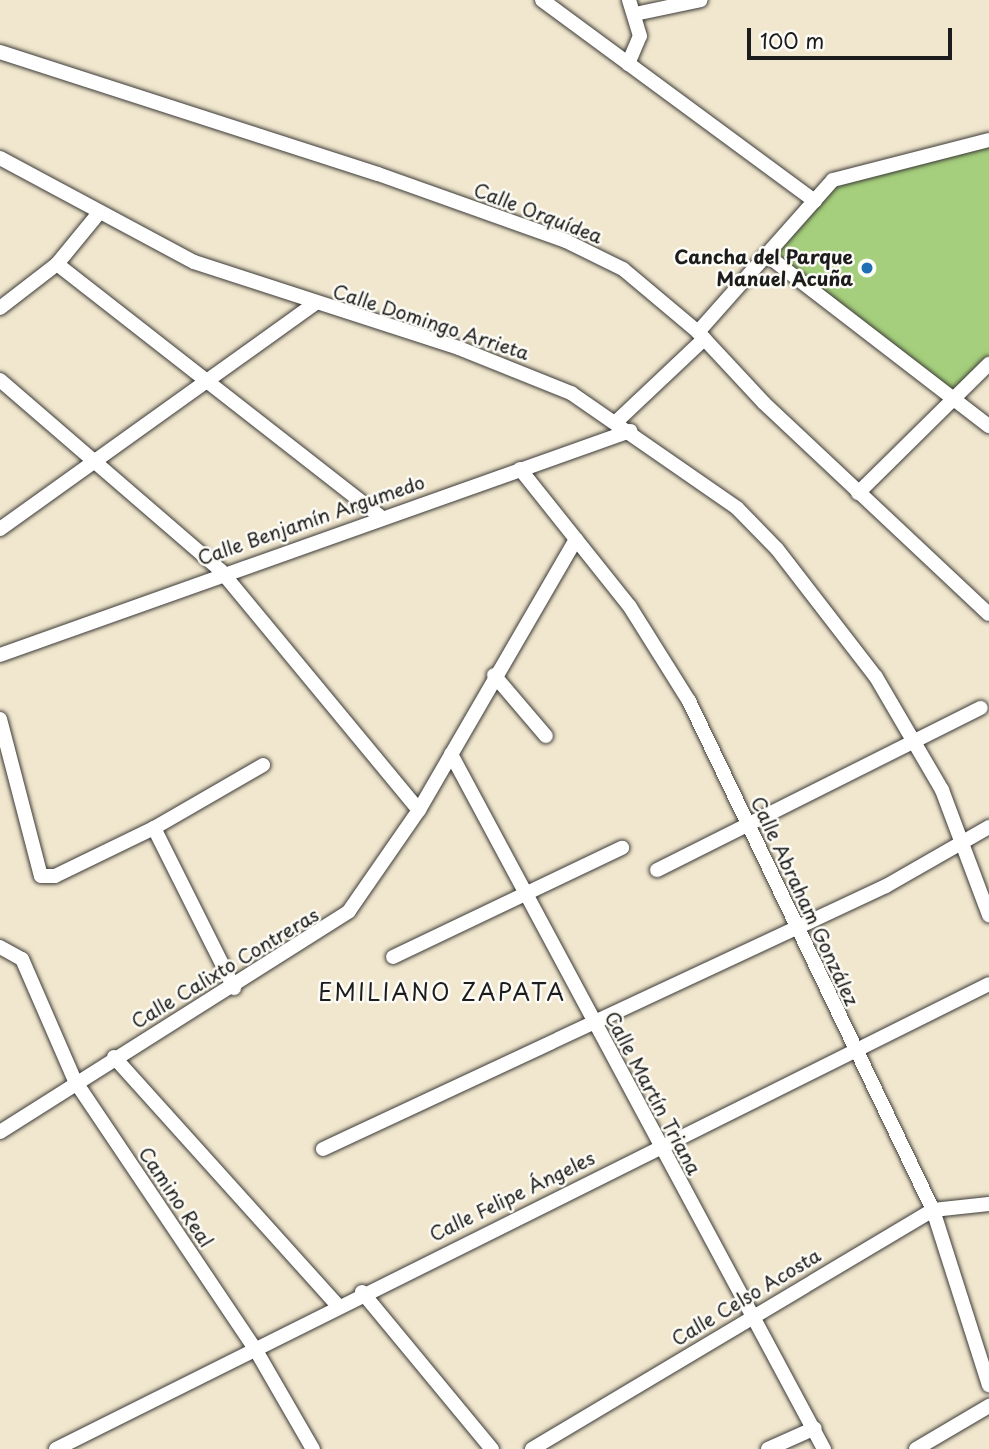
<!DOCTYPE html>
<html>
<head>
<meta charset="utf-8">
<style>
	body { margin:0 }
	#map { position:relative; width:989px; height:1449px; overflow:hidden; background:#f1e7ce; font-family:"Playpen Sans",sans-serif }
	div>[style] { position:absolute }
	.green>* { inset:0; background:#a5cf7c }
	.roads { filter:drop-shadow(0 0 2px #3c3a37) drop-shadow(0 0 2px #3c3a37) }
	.street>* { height:14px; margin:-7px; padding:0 7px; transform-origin:7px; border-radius:7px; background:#fff }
	.dots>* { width:19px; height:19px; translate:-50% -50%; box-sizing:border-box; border:4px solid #fdfcf7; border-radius:50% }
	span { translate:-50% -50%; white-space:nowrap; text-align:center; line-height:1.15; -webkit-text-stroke:5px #fdfcf7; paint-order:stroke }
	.street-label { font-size:19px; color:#1c1c1c }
	.poi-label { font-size:19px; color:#1c1c1c; font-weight:700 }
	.right { translate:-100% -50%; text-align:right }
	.quarter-label { font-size:23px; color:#1c1c1c; letter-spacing:2px }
	.scale { position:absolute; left:747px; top:28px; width:205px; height:32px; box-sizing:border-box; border:4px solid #1c1c1c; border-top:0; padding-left:9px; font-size:21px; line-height:24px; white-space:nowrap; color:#1c1c1c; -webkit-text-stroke:5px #fdfcf7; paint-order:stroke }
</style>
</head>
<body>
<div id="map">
	<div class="green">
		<div style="clip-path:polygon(989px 146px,989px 355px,952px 394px,774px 256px,835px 185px)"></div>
	</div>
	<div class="roads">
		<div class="street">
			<div style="left:542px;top:0;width:339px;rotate:36.4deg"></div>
			<div style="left:635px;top:14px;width:67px;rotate:-12deg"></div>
			<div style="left:0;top:52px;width:397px;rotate:17.9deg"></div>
			<div style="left:378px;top:174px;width:200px;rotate:19.6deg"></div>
			<div style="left:566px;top:241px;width:64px;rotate:26.2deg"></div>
			<div style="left:623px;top:269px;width:98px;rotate:40deg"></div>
			<div style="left:698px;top:332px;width:97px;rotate:47.1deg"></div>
			<div style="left:764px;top:403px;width:308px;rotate:43.2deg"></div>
			<div style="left:628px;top:64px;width:30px;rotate:-67deg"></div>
			<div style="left:640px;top:36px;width:38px;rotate:-107deg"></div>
			<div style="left:0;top:158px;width:220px;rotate:28.2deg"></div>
			<div style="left:194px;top:262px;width:279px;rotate:18deg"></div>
			<div style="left:459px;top:348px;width:121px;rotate:21.9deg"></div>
			<div style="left:571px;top:393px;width:202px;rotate:34.7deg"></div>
			<div style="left:737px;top:508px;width:57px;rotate:45.7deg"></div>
			<div style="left:777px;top:549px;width:162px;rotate:52.3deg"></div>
			<div style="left:876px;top:677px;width:131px;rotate:59.7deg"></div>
			<div style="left:942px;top:790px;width:134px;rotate:69.4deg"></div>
			<div style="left:768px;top:256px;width:279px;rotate:37.6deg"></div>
			<div style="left:57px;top:264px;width:409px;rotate:38deg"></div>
			<div style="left:0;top:308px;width:72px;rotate:-37.7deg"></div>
			<div style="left:57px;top:264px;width:65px;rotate:-50.6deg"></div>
			<div style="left:698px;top:332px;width:203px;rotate:-48.4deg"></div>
			<div style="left:833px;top:180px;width:161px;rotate:-14.4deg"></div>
			<div style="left:0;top:380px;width:292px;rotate:40.8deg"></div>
			<div style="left:221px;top:571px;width:310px;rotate:50.4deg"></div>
			<div style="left:617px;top:421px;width:120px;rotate:-43.3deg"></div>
			<div style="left:520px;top:469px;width:176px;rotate:51.4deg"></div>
			<div style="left:630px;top:607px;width:111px;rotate:57.9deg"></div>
			<div style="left:689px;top:701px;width:564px;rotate:64.39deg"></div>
			<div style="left:933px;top:1210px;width:184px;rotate:72.3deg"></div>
			<div style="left:858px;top:493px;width:184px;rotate:-44.6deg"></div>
			<div style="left:0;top:529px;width:386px;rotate:-35.6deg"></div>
			<div style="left:0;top:655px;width:669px;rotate:-19.57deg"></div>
			<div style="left:494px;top:675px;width:80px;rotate:49.6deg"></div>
			<div style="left:0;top:719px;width:162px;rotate:75.4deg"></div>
			<div style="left:41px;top:876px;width:14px"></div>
			<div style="left:55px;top:876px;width:110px;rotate:-25.9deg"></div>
			<div style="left:154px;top:828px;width:126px;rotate:-30deg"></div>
			<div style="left:451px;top:754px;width:789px;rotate:61.78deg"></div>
			<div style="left:154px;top:828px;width:179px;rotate:63.4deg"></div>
			<div style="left:657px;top:870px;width:362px;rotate:-26.6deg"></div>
			<div style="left:0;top:947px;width:25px;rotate:29deg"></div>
			<div style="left:22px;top:959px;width:133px;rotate:66.5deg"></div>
			<div style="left:75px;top:1081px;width:321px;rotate:56.1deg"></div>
			<div style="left:254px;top:1347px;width:118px;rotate:60deg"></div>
			<div style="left:393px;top:957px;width:254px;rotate:-25.5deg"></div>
			<div style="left:114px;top:1057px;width:334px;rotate:48deg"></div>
			<div style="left:0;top:1132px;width:413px;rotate:-32.3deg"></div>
			<div style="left:349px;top:911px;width:123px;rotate:-55.3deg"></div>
			<div style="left:419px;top:810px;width:313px;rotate:-59.9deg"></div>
			<div style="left:323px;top:1149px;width:621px;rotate:-25.04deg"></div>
			<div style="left:886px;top:886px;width:119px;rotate:-29.8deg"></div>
			<div style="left:362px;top:1292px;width:204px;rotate:50.4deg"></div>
			<div style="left:56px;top:1449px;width:1042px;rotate:-26.49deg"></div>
			<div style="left:532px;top:1449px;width:467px;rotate:-30.8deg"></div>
			<div style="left:933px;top:1210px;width:56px;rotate:-6.1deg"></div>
			<div style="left:768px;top:1449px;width:51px;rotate:-24.1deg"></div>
			<div style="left:916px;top:1449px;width:85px;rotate:-30.5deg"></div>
		</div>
	</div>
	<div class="dots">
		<div style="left:867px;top:268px;background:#1f6fb2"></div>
	</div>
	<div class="street-label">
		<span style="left:538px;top:213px;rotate:21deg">Calle Orquídea</span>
		<span style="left:431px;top:322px;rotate:18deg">Calle Domingo Arrieta</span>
		<span style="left:311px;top:520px;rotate:-19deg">Calle Benjamín Argumedo</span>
		<span style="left:805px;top:901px;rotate:65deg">Calle Abraham González</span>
		<span style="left:225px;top:968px;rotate:-31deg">Calle Calixto Contreras</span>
		<span style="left:653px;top:1093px;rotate:62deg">Calle Martín Triana</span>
		<span style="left:512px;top:1196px;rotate:-26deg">Calle Felipe Ángeles</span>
		<span style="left:176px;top:1197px;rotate:56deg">Camino Real</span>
		<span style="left:746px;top:1297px;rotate:-31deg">Calle Celso Acosta</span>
	</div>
	<div class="poi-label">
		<span class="right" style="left:853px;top:268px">Cancha del Parque<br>Manuel Acuña</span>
	</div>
	<div class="quarter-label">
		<span style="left:442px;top:992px">EMILIANO ZAPATA</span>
	</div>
	<div class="scale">100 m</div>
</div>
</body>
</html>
